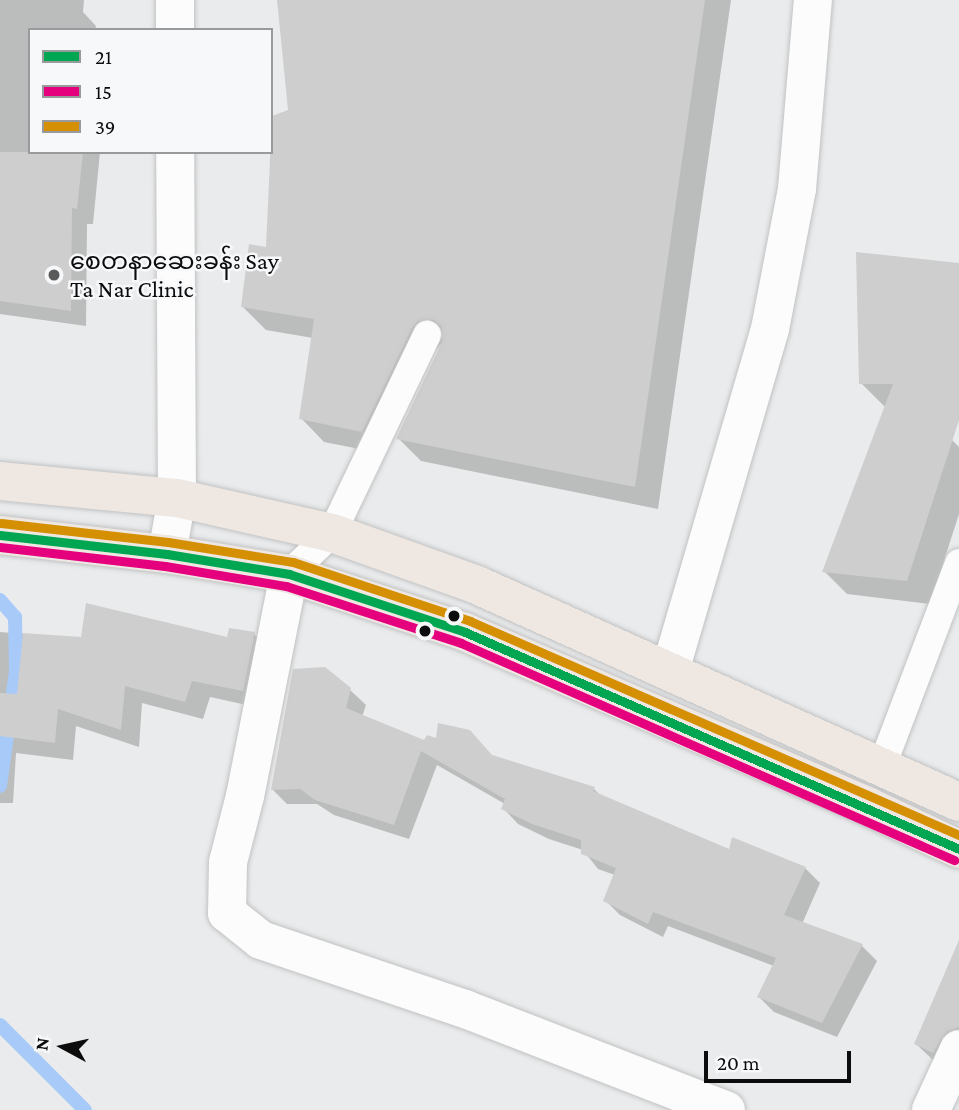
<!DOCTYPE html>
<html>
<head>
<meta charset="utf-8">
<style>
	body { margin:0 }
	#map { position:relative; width:959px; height:1110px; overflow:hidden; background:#eaebec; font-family:"Crimson Pro","Noto Sans Myanmar",serif }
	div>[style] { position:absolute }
	.shadow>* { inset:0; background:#0003 }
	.stream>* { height:14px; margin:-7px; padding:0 7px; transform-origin:7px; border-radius:7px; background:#a8caf9 }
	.building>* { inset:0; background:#cecece }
	.roads { filter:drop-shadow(0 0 2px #c1c2c3) drop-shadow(0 0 2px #c1c2c3) }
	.service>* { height:28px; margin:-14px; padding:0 14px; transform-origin:14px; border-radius:14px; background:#fcfcfc }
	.minor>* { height:38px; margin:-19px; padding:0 19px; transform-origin:19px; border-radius:19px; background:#fcfcfc }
	.tertiary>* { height:38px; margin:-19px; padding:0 19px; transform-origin:19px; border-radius:19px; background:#fcfcfc }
	.primary>* { height:38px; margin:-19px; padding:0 19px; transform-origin:19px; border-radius:19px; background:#eee7e2 }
	.bus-1>* { height:9px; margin:-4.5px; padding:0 4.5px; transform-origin:4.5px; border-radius:4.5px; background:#00a651 }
	.bus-2>* { height:9px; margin:-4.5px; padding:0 4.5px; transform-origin:4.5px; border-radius:4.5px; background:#e5007d }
	.bus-3>* { height:9px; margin:-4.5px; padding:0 4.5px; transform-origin:4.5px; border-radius:4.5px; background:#d48f02 }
	.dots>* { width:19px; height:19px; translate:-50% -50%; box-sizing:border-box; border:4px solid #f6f8fa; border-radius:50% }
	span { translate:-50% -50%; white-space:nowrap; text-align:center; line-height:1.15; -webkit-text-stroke:5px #f6f8fa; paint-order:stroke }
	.poi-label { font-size:24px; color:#0c0c0d }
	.left { translate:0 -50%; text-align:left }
	.legend { position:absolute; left:28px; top:28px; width:245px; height:126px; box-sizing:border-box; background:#f6f8fa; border:2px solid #989a9b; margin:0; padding:9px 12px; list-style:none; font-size:21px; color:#0c0c0d }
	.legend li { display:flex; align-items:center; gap:14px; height:35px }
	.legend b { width:35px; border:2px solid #989a9b }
	.north { position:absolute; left:28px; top:1012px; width:70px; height:70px; -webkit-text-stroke:5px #f6f8fa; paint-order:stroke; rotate:278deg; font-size:19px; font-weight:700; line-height:28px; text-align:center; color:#0c0c0d }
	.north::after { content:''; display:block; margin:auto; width:24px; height:32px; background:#0c0c0d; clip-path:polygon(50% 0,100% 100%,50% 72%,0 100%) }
	.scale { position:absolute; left:704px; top:1051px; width:147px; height:32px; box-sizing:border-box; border:4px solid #0c0c0d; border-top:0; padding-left:9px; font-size:21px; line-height:24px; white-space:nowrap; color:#0c0c0d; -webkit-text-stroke:5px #f6f8fa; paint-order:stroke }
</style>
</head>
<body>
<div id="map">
	<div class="shadow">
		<div style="clip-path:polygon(0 0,84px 0,83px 12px,96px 26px,95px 30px,30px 30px,30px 152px,100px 152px,93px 224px,87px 224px,86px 326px,0 314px)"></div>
		<div style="clip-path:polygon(279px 0,731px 0,658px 509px,421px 461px,398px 438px,443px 342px,435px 351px,385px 454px,324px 442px,301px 418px,313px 338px,266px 330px,243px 307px,268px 249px,290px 111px)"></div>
		<div style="clip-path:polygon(959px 265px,959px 411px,889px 411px,861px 383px)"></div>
		<div style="clip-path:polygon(952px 440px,959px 447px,959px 514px,930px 604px,847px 594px,824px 571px)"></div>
		<div style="clip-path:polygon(0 632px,83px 639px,229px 640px,254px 634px,272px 652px,261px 708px,210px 697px,203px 719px,142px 703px,139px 747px,76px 726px,73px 760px,16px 753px,13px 803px,0 803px)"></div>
		<div style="clip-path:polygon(350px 690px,366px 705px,362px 717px,425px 742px,494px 757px,594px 789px,602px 797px,730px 851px,805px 868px,820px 883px,802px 924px,862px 946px,877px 961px,837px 1037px,774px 1012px,759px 997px,774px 966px,668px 926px,663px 937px,620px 915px,605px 900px,615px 875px,598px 869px,583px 850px,549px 839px,518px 824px,503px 808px,505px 804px,437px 765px,409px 839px,334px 815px,317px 804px,287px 804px,272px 789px)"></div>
		<div style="clip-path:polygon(959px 944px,959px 1053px,933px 1060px,916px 1044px)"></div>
	</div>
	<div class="stream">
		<div style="left:0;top:600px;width:23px;rotate:49deg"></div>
		<div style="left:15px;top:617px;width:54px;rotate:88.9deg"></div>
		<div style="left:16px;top:671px;width:116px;rotate:97.9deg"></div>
		<div style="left:0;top:1025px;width:120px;rotate:45deg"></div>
	</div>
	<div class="building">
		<div style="clip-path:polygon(277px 0,705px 0,635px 487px,396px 439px,442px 342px,441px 326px,434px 320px,418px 321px,412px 328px,362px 432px,299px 419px,314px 319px,241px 307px,249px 244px,266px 247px,272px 116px,288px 110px)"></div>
		<div style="clip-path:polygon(0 152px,83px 152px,77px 209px,72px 208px,71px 311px,0 301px)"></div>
		<div style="clip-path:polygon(856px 252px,959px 263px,959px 420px,907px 581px,822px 572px,893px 384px,859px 384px)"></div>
		<div style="clip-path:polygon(86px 603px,227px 637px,229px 628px,255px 632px,243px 691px,192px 681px,185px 702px,125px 686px,121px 730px,58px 709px,55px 743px,0 736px,0 693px,17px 694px,23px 633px,81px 637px)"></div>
		<div style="clip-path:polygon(325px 667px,351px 688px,346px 708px,424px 740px,427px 735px,436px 738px,438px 723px,470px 730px,492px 755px,595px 787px,593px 791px,729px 849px,732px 837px,806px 867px,784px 915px,863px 944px,822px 1023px,757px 997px,776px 958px,653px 912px,648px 924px,603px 901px,616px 868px,581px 854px,581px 840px,532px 824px,501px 809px,505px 799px,421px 751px,394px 825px,315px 800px,300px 789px,271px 790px,293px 669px)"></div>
		<div style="clip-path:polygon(959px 940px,959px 1027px,946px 1032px,933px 1053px,914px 1044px)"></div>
	</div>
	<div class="roads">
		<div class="service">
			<div style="left:289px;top:574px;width:59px;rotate:-43.6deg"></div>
			<div style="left:332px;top:533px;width:220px;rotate:-64.4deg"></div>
			<div style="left:882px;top:766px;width:217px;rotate:-69.2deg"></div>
		</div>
		<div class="minor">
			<div style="left:289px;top:574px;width:226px;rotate:101.2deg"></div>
			<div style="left:245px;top:796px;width:68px;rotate:104.4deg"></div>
			<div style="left:228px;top:862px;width:51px;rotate:91.1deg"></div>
			<div style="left:227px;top:913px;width:43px;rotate:38.5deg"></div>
			<div style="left:261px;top:940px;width:215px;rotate:18.7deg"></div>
			<div style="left:465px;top:1009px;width:280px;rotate:21.2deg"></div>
			<div style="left:670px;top:671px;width:356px;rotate:-73.7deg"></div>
			<div style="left:770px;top:329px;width:143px;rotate:-79.1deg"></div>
			<div style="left:797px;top:189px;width:190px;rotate:-85.2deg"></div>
			<div style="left:931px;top:1110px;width:67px;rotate:-65.3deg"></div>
		</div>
		<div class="tertiary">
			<div style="left:175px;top:0;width:30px;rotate:90deg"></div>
			<div style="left:167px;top:554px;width:57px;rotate:-79.9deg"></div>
			<div style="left:177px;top:498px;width:346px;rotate:-90.3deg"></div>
		</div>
		<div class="primary">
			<div style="left:0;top:481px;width:178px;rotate:5.5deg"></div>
			<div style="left:177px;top:498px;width:159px;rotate:12.7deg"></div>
			<div style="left:332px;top:533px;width:154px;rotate:19.7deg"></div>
			<div style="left:477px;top:585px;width:529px;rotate:24.24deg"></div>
			<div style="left:0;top:535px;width:168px;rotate:6.5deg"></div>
			<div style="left:167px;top:554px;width:124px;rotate:9.3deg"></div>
			<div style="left:289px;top:574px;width:185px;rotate:18.2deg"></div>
			<div style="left:465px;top:632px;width:440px;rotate:23.4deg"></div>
			<div style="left:869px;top:807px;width:99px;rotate:25deg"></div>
		</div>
	</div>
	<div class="bus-1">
		<div style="left:0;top:535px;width:168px;rotate:6.5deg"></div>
		<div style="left:167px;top:554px;width:124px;rotate:9.3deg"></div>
		<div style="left:289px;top:574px;width:185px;rotate:18.2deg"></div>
		<div style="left:465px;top:632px;width:540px;rotate:23.71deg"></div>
	</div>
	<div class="bus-2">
		<div style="left:0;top:547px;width:166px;rotate:6.6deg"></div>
		<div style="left:165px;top:566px;width:123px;rotate:9.4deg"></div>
		<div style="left:286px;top:586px;width:184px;rotate:18deg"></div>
		<div style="left:461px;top:643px;width:539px;rotate:23.76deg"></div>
	</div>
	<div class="bus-3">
		<div style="left:1px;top:523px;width:168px;rotate:6.5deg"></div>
		<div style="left:168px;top:542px;width:127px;rotate:9.1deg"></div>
		<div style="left:293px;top:562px;width:187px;rotate:18.4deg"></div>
		<div style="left:470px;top:621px;width:534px;rotate:23.64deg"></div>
	</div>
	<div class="dots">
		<div style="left:54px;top:275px;background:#5a5a5b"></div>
		<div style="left:454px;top:616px;background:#0c0c0d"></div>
		<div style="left:425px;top:631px;background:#0c0c0d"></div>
	</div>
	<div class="poi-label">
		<span class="left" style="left:70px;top:275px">စေတနာဆေးခန်း Say<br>Ta Nar Clinic</span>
	</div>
	<ul class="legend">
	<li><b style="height:9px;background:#00a651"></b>21</li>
	<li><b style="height:9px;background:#e5007d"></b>15</li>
	<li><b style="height:9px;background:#d48f02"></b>39</li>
	</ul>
	<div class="north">N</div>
	<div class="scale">20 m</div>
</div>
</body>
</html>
